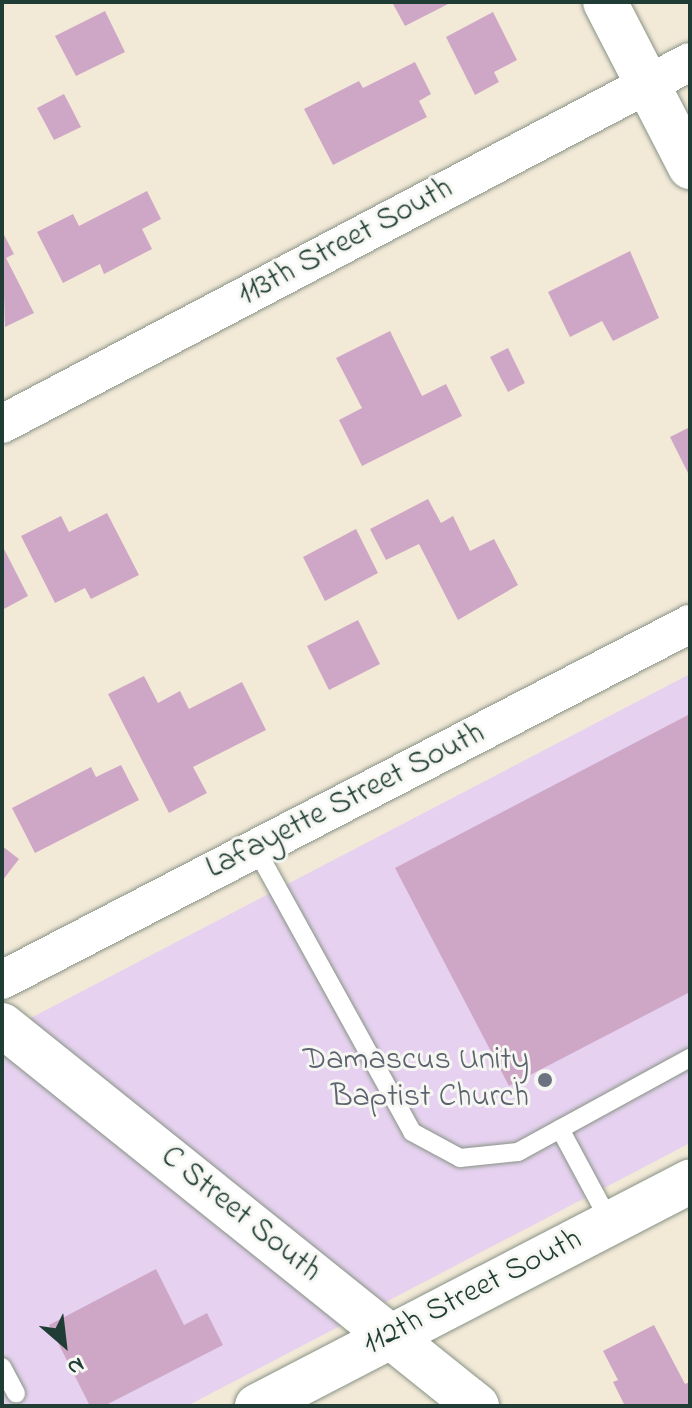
<!DOCTYPE html>
<html>
<head>
<meta charset="utf-8">
<style>
	body { margin:0 }
	#map { position:relative; width:692px; height:1408px; overflow:hidden; background:#f2e9d7; font-family:"Indie Flower",sans-serif }
	div>[style] { position:absolute }
	.built>* { inset:0; background:#e6d2f0 }
	.building>* { inset:0; background:#cfa7c6 }
	.roads { filter:drop-shadow(0 0 2px #889386) drop-shadow(0 0 2px #889386) }
	.service>* { height:18px; margin:-9px; padding:0 9px; transform-origin:9px; border-radius:9px; background:#fff }
	.minor>* { height:38px; margin:-19px; padding:0 19px; transform-origin:19px; border-radius:19px; background:#fff }
	.tertiary>* { height:44px; margin:-22px; padding:0 22px; transform-origin:22px; border-radius:22px; background:#fff }
	.secondary>* { height:44px; margin:-22px; padding:0 22px; transform-origin:22px; border-radius:22px; background:#fff }
	.dots>* { width:22px; height:22px; translate:-50% -50%; box-sizing:border-box; border:4px solid #f6f6f2; border-radius:50% }
	span { translate:-50% -50%; white-space:nowrap; text-align:center; line-height:1.15; -webkit-text-stroke:6px #f6f6f2; paint-order:stroke }
	.street-label { font-size:32px; color:#1f3d34 }
	.worship-label { font-size:32px; color:#5b616d }
	.right { translate:-100% -50%; text-align:right }
	.frame { position:absolute; inset:0; border:4px solid #1f3d34; pointer-events:none }
	.north { position:absolute; left:24px; top:1304px; width:80px; height:80px; -webkit-text-stroke:6px #f6f6f2; paint-order:stroke; rotate:152deg; font-size:22px; font-weight:700; line-height:32px; text-align:center; color:#1f3d34 }
	.north::after { content:''; display:block; margin:auto; width:28px; height:36px; background:#1f3d34; clip-path:polygon(50% 0,100% 100%,50% 72%,0 100%) }
</style>
</head>
<body>
<div id="map">
	<div class="built">
		<div style="clip-path:polygon(690px 674px,690px 1143px,187px 1406px,2px 1406px,2px 1033px)"></div>
	</div>
	<div class="building">
		<div style="clip-path:polygon(392px 2px,452px 2px,405px 26px)"></div>
		<div style="clip-path:polygon(105px 11px,125px 52px,76px 76px,55px 36px)"></div>
		<div style="clip-path:polygon(493px 12px,517px 60px,494px 72px,499px 82px,475px 95px,446px 37px)"></div>
		<div style="clip-path:polygon(415px 62px,431px 94px,419px 101px,427px 117px,333px 165px,304px 109px,359px 81px,363px 88px)"></div>
		<div style="clip-path:polygon(64px 94px,81px 127px,54px 140px,37px 108px)"></div>
		<div style="clip-path:polygon(147px 191px,161px 219px,142px 229px,152px 249px,104px 274px,100px 264px,63px 283px,37px 232px,73px 214px,79px 226px)"></div>
		<div style="clip-path:polygon(2px 231px,14px 254px,6px 258px,34px 313px,5px 327px)"></div>
		<div style="clip-path:polygon(630px 251px,659px 318px,613px 341px,602px 321px,570px 337px,548px 292px)"></div>
		<div style="clip-path:polygon(390px 331px,422px 396px,446px 384px,462px 416px,362px 466px,339px 420px,362px 408px,336px 358px)"></div>
		<div style="clip-path:polygon(508px 348px,525px 383px,508px 392px,490px 357px)"></div>
		<div style="clip-path:polygon(690px 427px,690px 477px,670px 437px)"></div>
		<div style="clip-path:polygon(428px 499px,441px 523px,453px 516px,470px 551px,494px 539px,518px 585px,458px 620px,419px 544px,386px 560px,370px 529px)"></div>
		<div style="clip-path:polygon(107px 513px,139px 575px,91px 599px,85px 588px,55px 603px,21px 536px,61px 516px,69px 532px)"></div>
		<div style="clip-path:polygon(356px 529px,378px 573px,325px 601px,303px 557px)"></div>
		<div style="clip-path:polygon(2px 545px,28px 596px,2px 610px)"></div>
		<div style="clip-path:polygon(358px 620px,380px 664px,329px 690px,307px 646px)"></div>
		<div style="clip-path:polygon(144px 676px,158px 703px,180px 691px,189px 709px,242px 682px,266px 730px,193px 767px,207px 793px,169px 813px,108px 694px)"></div>
		<div style="clip-path:polygon(690px 714px,690px 992px,509px 1086px,395px 868px)"></div>
		<div style="clip-path:polygon(121px 765px,139px 800px,35px 853px,12px 808px,91px 767px,96px 777px)"></div>
		<div style="clip-path:polygon(2px 846px,19px 859px,2px 881px)"></div>
		<div style="clip-path:polygon(156px 1269px,184px 1325px,207px 1313px,223px 1345px,104px 1406px,90px 1406px,49px 1325px)"></div>
		<div style="clip-path:polygon(654px 1325px,685px 1384px,690px 1382px,690px 1406px,625px 1406px,613px 1382px,618px 1380px,603px 1351px)"></div>
	</div>
	<div class="roads">
		<div class="service">
			<div style="left:256px;top:849px;width:323px;rotate:61.1deg"></div>
			<div style="left:412px;top:1132px;width:55px;rotate:28.4deg"></div>
			<div style="left:460px;top:1158px;width:58px;rotate:-5.9deg"></div>
			<div style="left:518px;top:1152px;width:196px;rotate:-28.7deg"></div>
			<div style="left:560px;top:1129px;width:106px;rotate:61.7deg"></div>
			<div style="left:2px;top:1367px;width:30px;rotate:62deg"></div>
		</div>
		<div class="minor">
			<div style="left:2px;top:424px;width:777px;rotate:-27.75deg"></div>
			<div style="left:2px;top:980px;width:775px;rotate:-27.36deg"></div>
		</div>
		<div class="tertiary">
			<div style="left:605px;top:2px;width:186px;rotate:62.7deg"></div>
		</div>
		<div class="secondary">
			<div style="left:2px;top:1025px;width:609px;rotate:38.73deg"></div>
			<div style="left:257px;top:1406px;width:488px;rotate:-27.4deg"></div>
		</div>
	</div>
	<div class="dots">
		<div style="left:545px;top:1080px;background:#6b7280"></div>
	</div>
	<div class="street-label">
		<span style="left:346px;top:243px;rotate:-28deg">113th Street South</span>
		<span style="left:346px;top:802px;rotate:-27deg">Lafayette Street South</span>
		<span style="left:240px;top:1215px;rotate:39deg">C Street South</span>
		<span style="left:473px;top:1293px;rotate:-27deg">112th Street South</span>
	</div>
	<div class="worship-label">
		<span class="right" style="left:529px;top:1080px">Damascus Unity<br>Baptist Church</span>
	</div>
	<div class="frame"></div>
	<div class="north">N</div>
</div>
</body>
</html>
